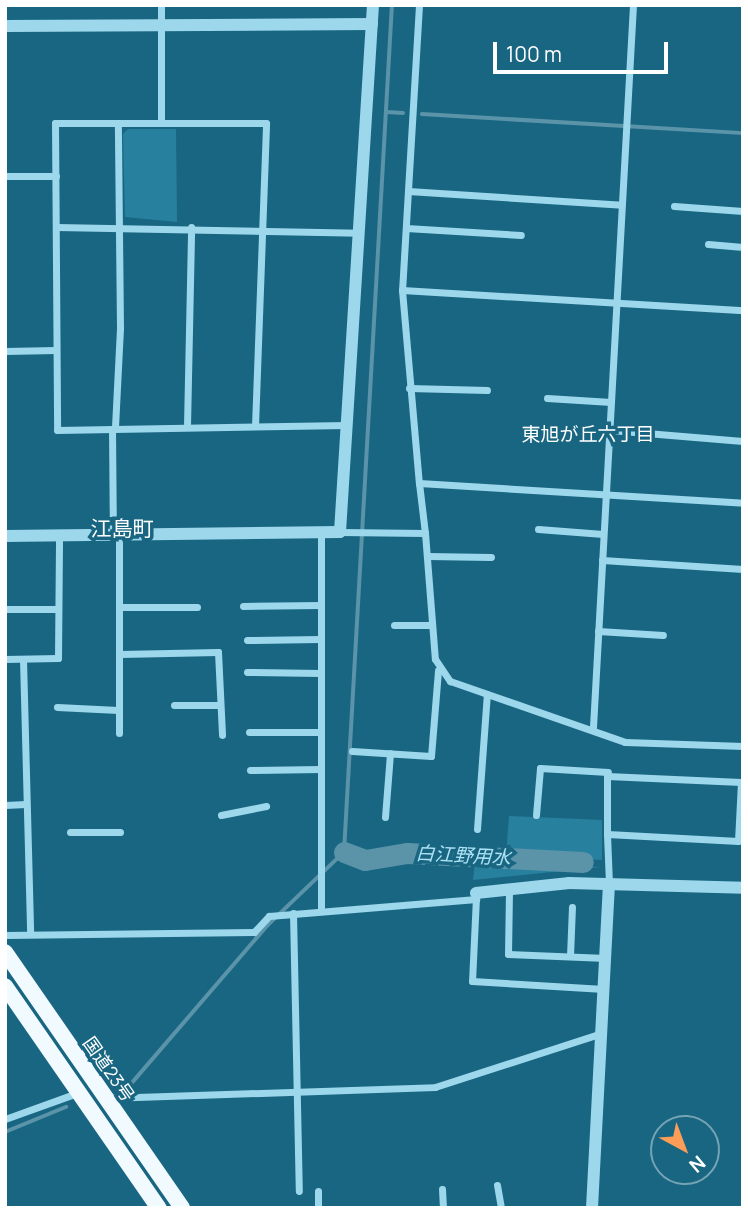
<!DOCTYPE html>
<html>
<head>
<meta charset="utf-8">
<style>
	body { margin:0 }
	#map { position:relative; width:748px; height:1213px; overflow:hidden; background:#196682; font-family:Manrope,"Noto Sans JP",sans-serif }
	div>[style] { position:absolute }
	.green>* { inset:0; background:#28809f }
	.stream>* { height:3.5px; margin:-1.75px; padding:0 1.75px; transform-origin:1.75px; border-radius:1.75px; background:#5b93a8 }
	.river>* { height:21px; margin:-10.5px; padding:0 10.5px; transform-origin:10.5px; border-radius:10.5px; background:#5b93a8 }
	.minor>* { height:7px; margin:-3.5px; padding:0 3.5px; transform-origin:3.5px; border-radius:3.5px; background:#9dd7eb }
	.tertiary>* { height:12px; margin:-6px; padding:0 6px; transform-origin:6px; border-radius:6px; background:#9dd7eb }
	.trunk>* { height:16px; margin:-8px; padding:0 8px; transform-origin:8px; border-radius:8px; background:#f0faff }
	span { translate:-50% -50%; white-space:nowrap; text-align:center; line-height:1.15; -webkit-text-stroke:7px #196682; paint-order:stroke }
	.street-label { font-size:18px; color:#fff }
	.neighbourhood-label { font-size:19px; color:#fff }
	.water-label { font-size:19px; color:#ade2f4; font-style:italic }
	.quarter-label { font-size:21px; color:#fff }
	.frame { position:absolute; inset:0; border:7px solid #fff; pointer-events:none }
	.north { position:absolute; left:650px; top:1115px; width:70px; height:70px; box-sizing:border-box; background:#196682; border:2px solid #75a3b4; border-radius:50%; rotate:139deg; font-size:19px; font-weight:700; line-height:28px; text-align:center; color:#fff }
	.north::after { content:''; display:block; margin:auto; width:24px; height:32px; background:#fe9d58; clip-path:polygon(50% 0,100% 100%,50% 72%,0 100%) }
	.scale { position:absolute; left:493px; top:42px; width:175px; height:32px; box-sizing:border-box; border:4px solid #fff; border-top:0; padding-left:9px; font-size:21px; line-height:24px; white-space:nowrap; color:#fff; -webkit-text-stroke:5px #196682; paint-order:stroke }
</style>
</head>
<body>
<div id="map">
	<div class="green">
		<div style="clip-path:polygon(128px 129px,176px 129px,177px 222px,125px 217px,123px 134px)"></div>
		<div style="clip-path:polygon(509px 816px,602px 820px,602px 860px,506px 856px)"></div>
		<div style="clip-path:polygon(475px 861px,601px 867px,473px 880px)"></div>
	</div>
	<div class="stream">
		<div style="left:386px;top:112px;width:17px;rotate:3deg"></div>
		<div style="left:422px;top:114px;width:322px;rotate:3.4deg"></div>
		<div style="left:131px;top:1084px;width:210px;rotate:-49.3deg"></div>
		<div style="left:268px;top:925px;width:105px;rotate:-43.8deg"></div>
		<div style="left:344px;top:852px;width:848px;rotate:-86.76deg"></div>
		<div style="left:5px;top:1132px;width:66px;rotate:-22.3deg"></div>
	</div>
	<div class="river">
		<div style="left:344px;top:852px;width:22px;rotate:21deg"></div>
		<div style="left:365px;top:860px;width:43px;rotate:-9.5deg"></div>
		<div style="left:407px;top:853px;width:176px;rotate:2.9deg"></div>
	</div>
	<div class="minor">
		<div style="left:161px;top:5px;width:118px;rotate:90deg"></div>
		<div style="left:419px;top:5px;width:286px;rotate:93.4deg"></div>
		<div style="left:402px;top:290px;width:194px;rotate:85deg"></div>
		<div style="left:419px;top:483px;width:325px;rotate:3.5deg"></div>
		<div style="left:5px;top:176px;width:51px"></div>
		<div style="left:408px;top:191px;width:214px;rotate:3.7deg"></div>
		<div style="left:674px;top:206px;width:69px;rotate:4.1deg"></div>
		<div style="left:56px;top:227px;width:303px;rotate:1.1deg"></div>
		<div style="left:406px;top:228px;width:115px;rotate:3.5deg"></div>
		<div style="left:708px;top:244px;width:35px;rotate:5deg"></div>
		<div style="left:402px;top:290px;width:342px;rotate:3.4deg"></div>
		<div style="left:5px;top:351px;width:51px;rotate:-1.1deg"></div>
		<div style="left:409px;top:388px;width:78px;rotate:1.5deg"></div>
		<div style="left:547px;top:398px;width:64px;rotate:3.6deg"></div>
		<div style="left:187px;top:426px;width:199px;rotate:-88.8deg"></div>
		<div style="left:255px;top:426px;width:303px;rotate:-87.9deg"></div>
		<div style="left:266px;top:123px;width:211px;rotate:180deg"></div>
		<div style="left:55px;top:123px;width:307px;rotate:89.6deg"></div>
		<div style="left:57px;top:430px;width:290px;rotate:-1deg"></div>
		<div style="left:115px;top:427px;width:99px;rotate:-87.1deg"></div>
		<div style="left:120px;top:328px;width:205px;rotate:-90.6deg"></div>
		<div style="left:112px;top:429px;width:106px;rotate:89.5deg"></div>
		<div style="left:610px;top:430px;width:133px;rotate:4.7deg"></div>
		<div style="left:419px;top:483px;width:50px;rotate:83.2deg"></div>
		<div style="left:538px;top:529px;width:65px;rotate:4.4deg"></div>
		<div style="left:340px;top:532px;width:85px;rotate:0.7deg"></div>
		<div style="left:425px;top:533px;width:126px;rotate:85.5deg"></div>
		<div style="left:435px;top:659px;width:27px;rotate:56deg"></div>
		<div style="left:450px;top:681px;width:185px;rotate:19.2deg"></div>
		<div style="left:625px;top:742px;width:118px;rotate:1.9deg"></div>
		<div style="left:427px;top:556px;width:64px;rotate:0.9deg"></div>
		<div style="left:602px;top:560px;width:141px;rotate:3.7deg"></div>
		<div style="left:243px;top:606px;width:78px;rotate:-0.7deg"></div>
		<div style="left:120px;top:607px;width:77px"></div>
		<div style="left:5px;top:609px;width:53px"></div>
		<div style="left:394px;top:625px;width:38px"></div>
		<div style="left:598px;top:631px;width:65px;rotate:3.5deg"></div>
		<div style="left:247px;top:640px;width:73px;rotate:-0.8deg"></div>
		<div style="left:120px;top:654px;width:98px;rotate:-1.2deg"></div>
		<div style="left:218px;top:652px;width:83px;rotate:87.2deg"></div>
		<div style="left:5px;top:659px;width:53px;rotate:-1.1deg"></div>
		<div style="left:58px;top:658px;width:123px;rotate:-89.5deg"></div>
		<div style="left:23px;top:659px;width:274px;rotate:88.5deg"></div>
		<div style="left:247px;top:672px;width:73px;rotate:0.8deg"></div>
		<div style="left:174px;top:705px;width:46px"></div>
		<div style="left:57px;top:707px;width:61px;rotate:2.8deg"></div>
		<div style="left:593px;top:727px;width:723px;rotate:-86.83deg"></div>
		<div style="left:249px;top:732px;width:71px"></div>
		<div style="left:119px;top:733px;width:198px;rotate:-90deg"></div>
		<div style="left:352px;top:751px;width:79px;rotate:3.6deg"></div>
		<div style="left:431px;top:756px;width:86px;rotate:-85.3deg"></div>
		<div style="left:250px;top:770px;width:71px;rotate:-0.8deg"></div>
		<div style="left:607px;top:776px;width:134px;rotate:2.6deg"></div>
		<div style="left:741px;top:782px;width:59px;rotate:92.9deg"></div>
		<div style="left:738px;top:841px;width:131px;rotate:-176.9deg"></div>
		<div style="left:607px;top:834px;width:58px;rotate:-90deg"></div>
		<div style="left:5px;top:805px;width:21px;rotate:-3deg"></div>
		<div style="left:221px;top:815px;width:46px;rotate:-11.3deg"></div>
		<div style="left:536px;top:815px;width:47px;rotate:-85.1deg"></div>
		<div style="left:540px;top:768px;width:68px;rotate:3.4deg"></div>
		<div style="left:385px;top:817px;width:64px;rotate:-85.5deg"></div>
		<div style="left:477px;top:829px;width:135px;rotate:-85.8deg"></div>
		<div style="left:70px;top:832px;width:50px"></div>
		<div style="left:607px;top:834px;width:49px;rotate:87.7deg"></div>
		<div style="left:509px;top:891px;width:63px;rotate:90.9deg"></div>
		<div style="left:508px;top:954px;width:98px;rotate:2.3deg"></div>
		<div style="left:476px;top:897px;width:84px;rotate:92.7deg"></div>
		<div style="left:472px;top:981px;width:132px;rotate:3.5deg"></div>
		<div style="left:321px;top:909px;width:377px;rotate:-90deg"></div>
		<div style="left:293px;top:913px;width:278px;rotate:88.8deg"></div>
		<div style="left:5px;top:935px;width:249px;rotate:-0.7deg"></div>
		<div style="left:254px;top:932px;width:22px;rotate:-47deg"></div>
		<div style="left:269px;top:916px;width:208px;rotate:-4.7deg"></div>
		<div style="left:570px;top:956px;width:49px;rotate:-87.7deg"></div>
		<div style="left:107px;top:1098px;width:328px;rotate:-1.9deg"></div>
		<div style="left:435px;top:1087px;width:176px;rotate:-17.9deg"></div>
		<div style="left:5px;top:1119px;width:80px;rotate:-19.8deg"></div>
		<div style="left:497px;top:1185px;width:23px;rotate:80deg"></div>
		<div style="left:442px;top:1189px;width:19px;rotate:87deg"></div>
		<div style="left:318px;top:1208px;width:17px;rotate:-90deg"></div>
	</div>
	<div class="tertiary">
		<div style="left:5px;top:26px;width:367px;rotate:-0.3deg"></div>
		<div style="left:5px;top:536px;width:335px;rotate:-0.7deg"></div>
		<div style="left:340px;top:532px;width:528px;rotate:-86.42deg"></div>
		<div style="left:476px;top:893px;width:94px;rotate:-6.1deg"></div>
		<div style="left:569px;top:883px;width:174px;rotate:1.6deg"></div>
		<div style="left:592px;top:1208px;width:325px;rotate:-87deg"></div>
	</div>
	<div class="trunk">
		<div style="left:5px;top:952px;width:311px;rotate:55.3deg"></div>
		<div style="left:5px;top:986px;width:270px;rotate:55.3deg"></div>
	</div>
	<div class="street-label">
		<span style="left:109px;top:1069px;rotate:55deg">国道23号</span>
	</div>
	<div class="neighbourhood-label">
		<span style="left:588px;top:435px">東旭が丘六丁目</span>
	</div>
	<div class="water-label">
		<span style="left:463px;top:856px;rotate:3deg">白江野用水</span>
	</div>
	<div class="quarter-label">
		<span style="left:122px;top:528px">江島町</span>
	</div>
	<div class="frame"></div>
	<div class="north">N</div>
	<div class="scale">100 m</div>
</div>
</body>
</html>
